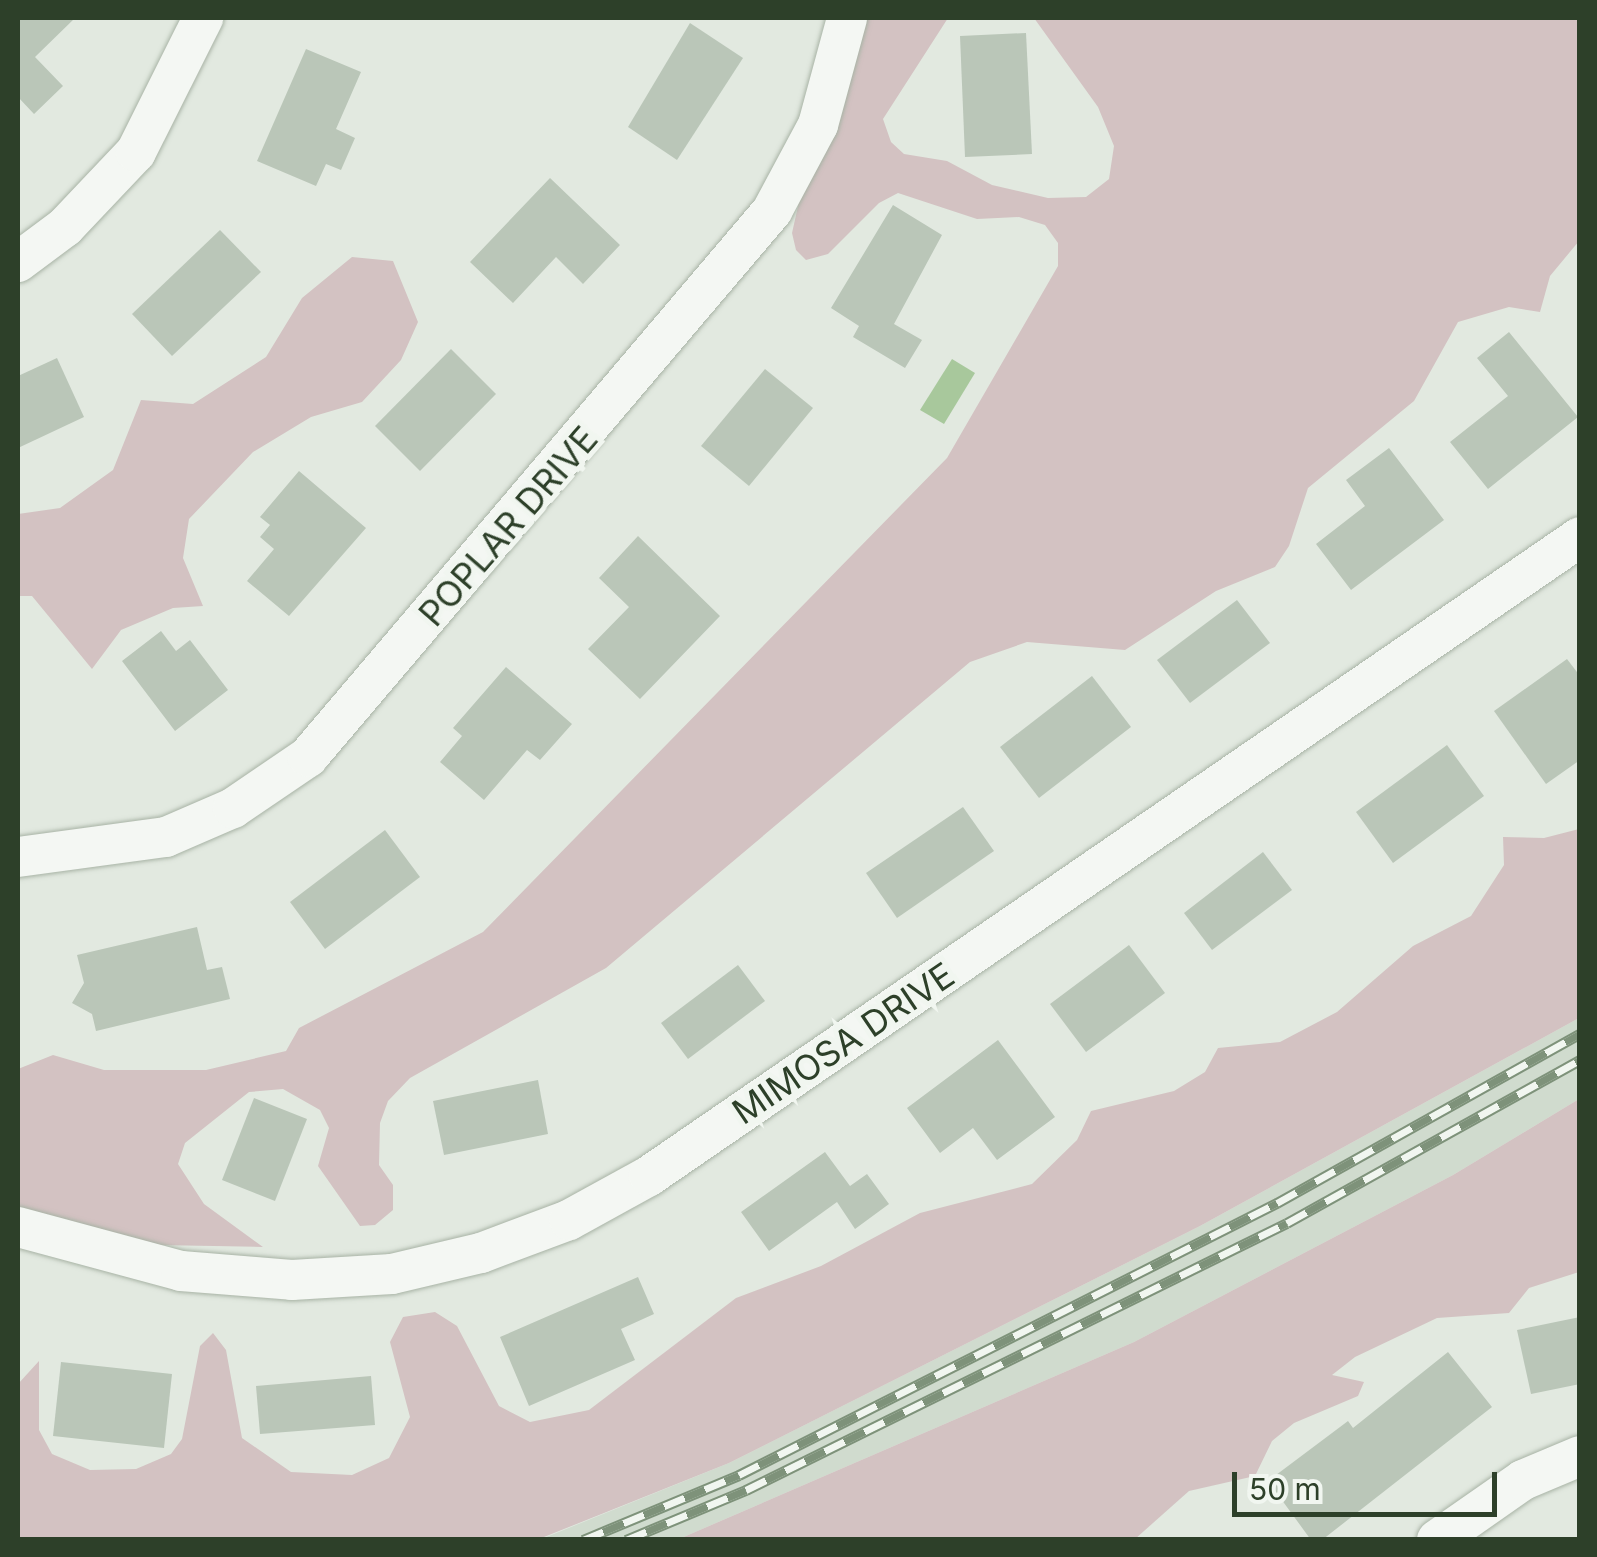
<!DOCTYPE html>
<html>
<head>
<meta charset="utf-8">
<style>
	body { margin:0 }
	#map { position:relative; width:1597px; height:1557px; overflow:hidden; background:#e2e9e0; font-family:Inter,sans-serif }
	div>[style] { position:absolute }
	.built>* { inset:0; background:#d0dbce }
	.green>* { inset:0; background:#d3c2c2 }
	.water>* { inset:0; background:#a8c89c }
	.building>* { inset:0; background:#bac6b8 }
	.roads { filter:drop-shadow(0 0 2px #a8b3a5) drop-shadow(0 0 2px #a8b3a5) }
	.street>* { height:40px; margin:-20px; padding:0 20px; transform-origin:20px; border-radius:20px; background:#f4f7f3 }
	.rail>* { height:11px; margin-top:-5.5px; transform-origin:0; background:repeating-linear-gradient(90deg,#f1f6f0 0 22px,#7e927a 0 44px); box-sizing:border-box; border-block:2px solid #7e927a }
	span { translate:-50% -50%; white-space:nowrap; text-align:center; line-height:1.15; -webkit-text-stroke:10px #f1f6f0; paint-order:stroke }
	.street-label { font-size:35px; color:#2d4029 }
	.frame { position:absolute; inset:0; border:20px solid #2d4029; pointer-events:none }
	.scale { position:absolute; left:1232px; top:1472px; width:265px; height:45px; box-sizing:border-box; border:5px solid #2d4029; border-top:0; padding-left:12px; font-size:30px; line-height:35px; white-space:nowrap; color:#2d4029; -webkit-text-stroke:8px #f1f6f0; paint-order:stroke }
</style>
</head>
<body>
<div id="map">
	<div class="built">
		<div style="clip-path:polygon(1579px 1018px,1579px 1099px,1453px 1175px,1134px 1342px,679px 1539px,539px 1540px,729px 1463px,1200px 1226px)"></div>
	</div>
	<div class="green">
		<div style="clip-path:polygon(863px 18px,948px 18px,883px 119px,891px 142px,904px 154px,947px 161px,992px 185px,1048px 198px,1086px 197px,1109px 179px,1114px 146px,1098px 107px,1034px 18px,1579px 18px,1579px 241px,1550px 276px,1540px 312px,1509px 307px,1458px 322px,1414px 401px,1308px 488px,1289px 546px,1275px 567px,1216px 591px,1125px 650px,1027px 642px,970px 662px,606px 968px,410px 1078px,388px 1101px,380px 1123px,379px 1165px,393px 1185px,393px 1210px,375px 1225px,360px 1226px,318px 1166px,329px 1128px,320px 1110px,283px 1089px,249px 1092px,185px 1143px,178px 1164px,204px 1204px,263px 1247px,157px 1245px,82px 1231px,18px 1206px,18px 1069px,53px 1055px,104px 1070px,206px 1070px,286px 1051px,299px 1028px,483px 932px,947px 458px,1058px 266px,1058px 243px,1045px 225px,1019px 217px,977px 219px,898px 193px,879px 203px,828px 254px,806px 260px,796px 250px,792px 233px,801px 193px)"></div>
		<div style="clip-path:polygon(352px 257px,393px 261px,418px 322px,401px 360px,362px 402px,311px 417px,253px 452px,189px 519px,183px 558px,203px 606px,173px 608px,121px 630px,92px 669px,32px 596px,18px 596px,18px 514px,60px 508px,113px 470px,141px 400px,193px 404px,266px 357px,302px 298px)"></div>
		<div style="clip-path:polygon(1579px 829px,1579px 1018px,1200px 1226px,729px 1463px,539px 1539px,18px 1539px,18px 1384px,39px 1361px,39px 1430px,52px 1454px,90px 1470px,136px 1469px,171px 1454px,182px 1439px,200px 1346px,213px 1333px,226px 1350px,242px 1438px,291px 1472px,352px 1475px,389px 1458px,410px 1417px,390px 1342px,403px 1317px,435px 1312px,457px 1326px,499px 1406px,530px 1422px,589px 1410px,736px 1298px,821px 1266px,920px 1213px,1032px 1184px,1077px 1140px,1091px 1111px,1174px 1091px,1205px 1072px,1218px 1048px,1280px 1042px,1337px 1012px,1413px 946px,1471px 916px,1504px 865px,1503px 837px,1544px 838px)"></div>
		<div style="clip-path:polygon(1579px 1099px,1579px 1272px,1529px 1288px,1509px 1313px,1437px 1318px,1355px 1357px,1332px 1375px,1364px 1382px,1358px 1396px,1294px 1423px,1272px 1441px,1255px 1476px,1189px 1491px,1135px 1539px,679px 1539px,1134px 1342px,1453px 1175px)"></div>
	</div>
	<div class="water">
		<div style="clip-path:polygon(952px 359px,975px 373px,944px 424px,920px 410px)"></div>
	</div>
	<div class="building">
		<div style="clip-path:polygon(18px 18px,75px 18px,35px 57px,63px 86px,34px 114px,18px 97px)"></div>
		<div style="clip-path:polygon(690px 23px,743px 58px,677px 160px,628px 127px)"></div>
		<div style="clip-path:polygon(1026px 33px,1032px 154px,965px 157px,960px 36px)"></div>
		<div style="clip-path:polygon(306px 49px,361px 72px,336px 129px,355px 138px,341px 170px,326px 164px,316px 186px,257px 161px)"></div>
		<div style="clip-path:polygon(550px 178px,620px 245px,583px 284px,556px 257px,513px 303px,470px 262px)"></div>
		<div style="clip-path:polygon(893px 205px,942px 235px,894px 324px,922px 340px,905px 368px,853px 337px,859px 326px,831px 308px)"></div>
		<div style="clip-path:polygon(220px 230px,261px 272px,172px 356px,132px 314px)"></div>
		<div style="clip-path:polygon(1509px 332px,1578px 417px,1488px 489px,1450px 442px,1508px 396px,1477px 358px)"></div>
		<div style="clip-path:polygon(451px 349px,496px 394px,420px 471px,375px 426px)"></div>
		<div style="clip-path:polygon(57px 358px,84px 417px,18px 448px,18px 376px)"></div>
		<div style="clip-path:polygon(765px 369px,813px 408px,749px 486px,701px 446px)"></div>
		<div style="clip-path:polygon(1389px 448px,1444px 520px,1351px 590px,1316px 544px,1365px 506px,1346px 480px)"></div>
		<div style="clip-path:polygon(299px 471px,366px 528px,289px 616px,247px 581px,274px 549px,260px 537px,270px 525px,260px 517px)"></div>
		<div style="clip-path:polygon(638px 536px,720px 616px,640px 699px,588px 649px,629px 607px,599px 578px)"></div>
		<div style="clip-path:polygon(1237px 600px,1270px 643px,1190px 703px,1157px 660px)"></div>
		<div style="clip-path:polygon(161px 631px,176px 651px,190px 640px,228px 690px,175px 731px,122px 661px)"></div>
		<div style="clip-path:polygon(1567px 659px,1580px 676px,1580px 760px,1546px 784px,1494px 711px)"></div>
		<div style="clip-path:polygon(506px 667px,572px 724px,540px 760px,527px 750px,484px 800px,440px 762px,462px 736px,453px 728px)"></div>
		<div style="clip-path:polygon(1092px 676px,1131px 727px,1039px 798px,1000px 747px)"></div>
		<div style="clip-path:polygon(1447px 745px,1484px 796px,1393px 863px,1356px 812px)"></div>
		<div style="clip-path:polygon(963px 807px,994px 851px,897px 918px,866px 873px)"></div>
		<div style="clip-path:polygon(385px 830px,420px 877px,325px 949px,290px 902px)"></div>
		<div style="clip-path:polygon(1263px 852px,1292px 890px,1212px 950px,1184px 913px)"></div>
		<div style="clip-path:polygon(197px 927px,207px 970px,222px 967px,230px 999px,96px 1031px,92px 1014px,72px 1003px,84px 983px,77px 955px)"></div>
		<div style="clip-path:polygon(1129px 945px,1165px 993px,1086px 1052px,1050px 1004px)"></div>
		<div style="clip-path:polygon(738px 965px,765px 1001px,688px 1059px,661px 1023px)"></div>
		<div style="clip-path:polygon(998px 1040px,1055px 1117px,997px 1160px,973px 1128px,940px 1153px,907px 1108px)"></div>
		<div style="clip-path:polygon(538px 1080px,548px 1134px,444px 1155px,433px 1101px)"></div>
		<div style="clip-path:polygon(254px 1098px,307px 1119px,275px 1201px,222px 1180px)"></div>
		<div style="clip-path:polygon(825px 1152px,850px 1186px,867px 1174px,889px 1204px,855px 1229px,837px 1202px,769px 1251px,741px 1212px)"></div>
		<div style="clip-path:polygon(638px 1277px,654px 1314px,621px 1329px,635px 1360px,529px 1406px,500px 1337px)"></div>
		<div style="clip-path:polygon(1580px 1317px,1580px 1384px,1531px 1394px,1517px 1330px)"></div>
		<div style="clip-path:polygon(1448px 1352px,1492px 1407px,1322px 1540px,1311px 1540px,1268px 1481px,1348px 1421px,1353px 1428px)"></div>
		<div style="clip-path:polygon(61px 1362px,172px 1374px,164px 1448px,53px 1436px)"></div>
		<div style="clip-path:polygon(371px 1376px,375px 1425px,260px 1434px,256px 1386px)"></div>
	</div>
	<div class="roads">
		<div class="street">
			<div style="left:18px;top:262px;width:59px;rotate:-36.7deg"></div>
			<div style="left:65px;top:227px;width:103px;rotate:-46.6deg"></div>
			<div style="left:136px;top:152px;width:150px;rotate:-63.4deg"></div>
			<div style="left:18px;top:857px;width:149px;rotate:-7.7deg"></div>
			<div style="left:166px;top:837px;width:73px;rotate:-23.4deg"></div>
			<div style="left:233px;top:808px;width:91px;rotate:-34.2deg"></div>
			<div style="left:308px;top:757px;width:717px;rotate:-49.64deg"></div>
			<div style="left:772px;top:211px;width:98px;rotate:-61.9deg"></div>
			<div style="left:818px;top:125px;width:111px;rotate:-74.8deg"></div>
			<div style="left:18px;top:1227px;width:169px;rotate:15.1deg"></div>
			<div style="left:181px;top:1271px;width:111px;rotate:4.6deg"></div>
			<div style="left:292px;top:1280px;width:100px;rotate:-3.4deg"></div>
			<div style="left:392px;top:1274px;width:91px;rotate:-13.3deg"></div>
			<div style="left:481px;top:1253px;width:94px;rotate:-20.6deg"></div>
			<div style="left:569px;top:1220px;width:91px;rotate:-28.8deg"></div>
			<div style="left:649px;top:1176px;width:1129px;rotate:-34.46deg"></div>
			<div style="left:1437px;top:1540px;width:105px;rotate:-34.9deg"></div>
			<div style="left:1523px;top:1480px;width:62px;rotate:-22.8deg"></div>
		</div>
	</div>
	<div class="rail">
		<div style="left:583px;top:1540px;width:169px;rotate:-22.6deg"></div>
		<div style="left:739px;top:1475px;width:603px;rotate:-26.82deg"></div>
		<div style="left:1277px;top:1203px;width:347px;rotate:-29.2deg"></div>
		<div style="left:626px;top:1540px;width:130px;rotate:-22.6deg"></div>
		<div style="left:746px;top:1490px;width:603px;rotate:-26.27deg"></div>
		<div style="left:1287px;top:1223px;width:335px;rotate:-29.1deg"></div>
	</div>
	<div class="street-label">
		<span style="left:508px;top:526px;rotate:-49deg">POPLAR DRIVE</span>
		<span style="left:843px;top:1043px;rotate:-34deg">MIMOSA DRIVE</span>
	</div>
	<div class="frame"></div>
	<div class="scale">50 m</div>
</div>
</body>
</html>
